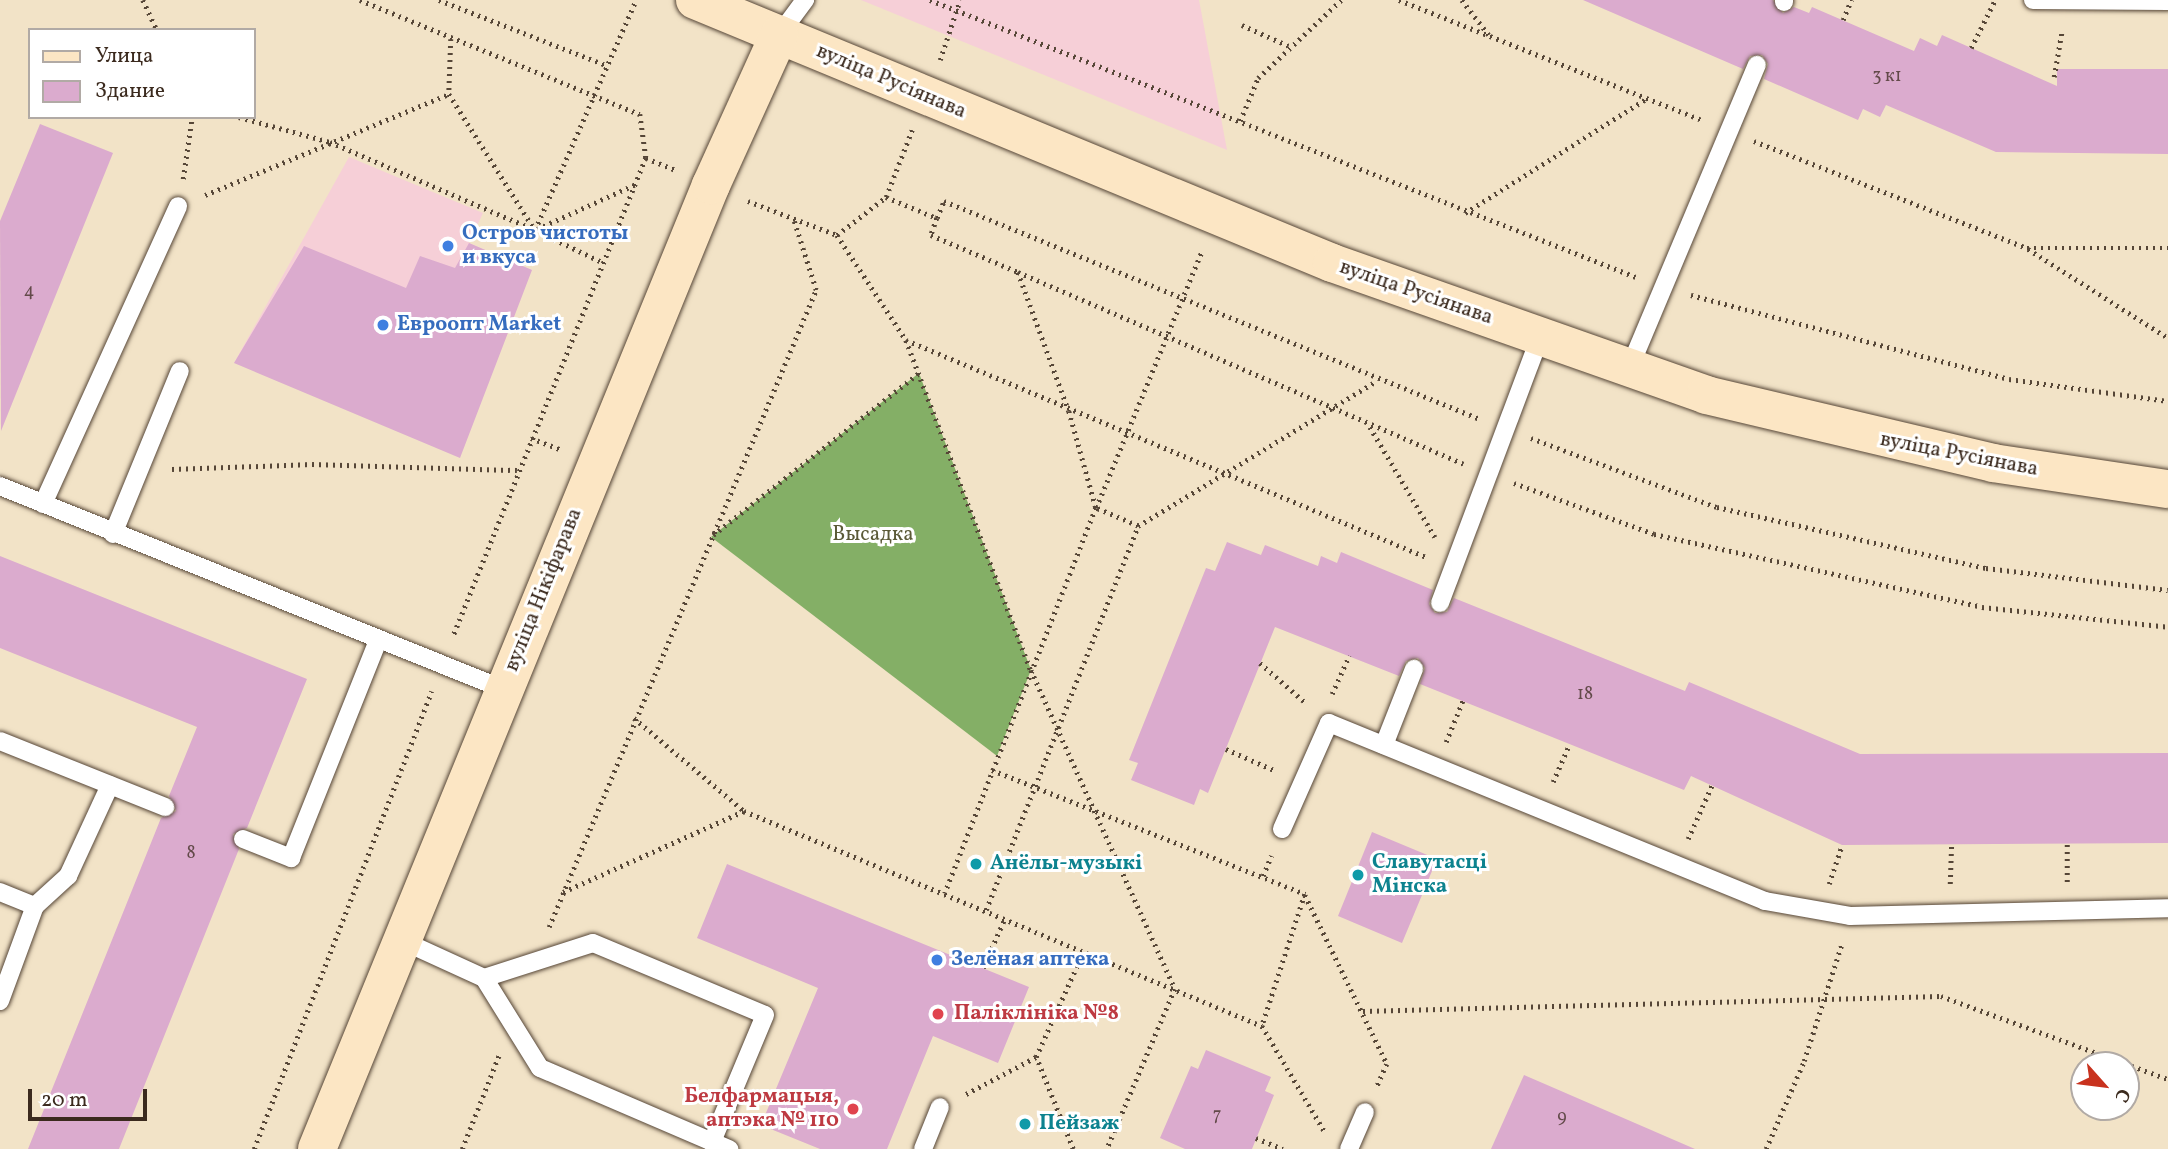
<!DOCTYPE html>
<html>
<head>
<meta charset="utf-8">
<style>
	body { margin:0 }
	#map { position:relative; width:2168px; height:1149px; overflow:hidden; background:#f2e3c7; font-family:Vollkorn,serif }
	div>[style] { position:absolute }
	.built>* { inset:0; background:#f6cfd7 }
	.forest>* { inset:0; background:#84af66 }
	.building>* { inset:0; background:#dbabce }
	.path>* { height:4.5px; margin-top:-2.25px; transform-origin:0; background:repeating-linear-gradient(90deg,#564637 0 2px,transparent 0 7px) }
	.roads { filter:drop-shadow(0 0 2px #564637) drop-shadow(0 0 2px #564637) }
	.service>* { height:18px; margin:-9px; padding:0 9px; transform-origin:9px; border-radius:9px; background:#fff }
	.secondary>* { height:38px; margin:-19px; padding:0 19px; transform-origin:19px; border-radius:19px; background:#fce6c4 }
	.dots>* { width:19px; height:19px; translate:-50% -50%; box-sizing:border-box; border:4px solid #fff; border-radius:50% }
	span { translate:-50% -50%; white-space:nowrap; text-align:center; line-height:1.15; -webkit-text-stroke:6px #fff; paint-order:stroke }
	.number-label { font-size:18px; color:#634a4a }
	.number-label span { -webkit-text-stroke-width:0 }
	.street-label { font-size:21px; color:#3b2a1e }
	.shop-label { font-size:21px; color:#366cbe; font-weight:700 }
	.left { translate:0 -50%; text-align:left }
	.park-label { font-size:21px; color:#5b5a38 }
	.culture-label { font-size:21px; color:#0d838f; font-weight:700 }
	.health-label { font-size:21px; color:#be3a42; font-weight:700 }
	.right { translate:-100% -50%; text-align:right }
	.legend { position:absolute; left:28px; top:28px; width:228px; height:91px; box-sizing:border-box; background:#fff; border:2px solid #b1aaa5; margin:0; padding:9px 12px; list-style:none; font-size:21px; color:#3b2a1e }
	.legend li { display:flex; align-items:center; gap:14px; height:35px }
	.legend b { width:35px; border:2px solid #b1aaa5 }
	.north { position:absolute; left:2070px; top:1051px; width:70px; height:70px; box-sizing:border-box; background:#fff; border:2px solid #b1aaa5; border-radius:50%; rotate:118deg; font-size:19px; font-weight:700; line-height:28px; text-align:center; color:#3b2a1e }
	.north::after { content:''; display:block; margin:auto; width:24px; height:32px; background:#c8321e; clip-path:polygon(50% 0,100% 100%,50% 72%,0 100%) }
	.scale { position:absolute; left:28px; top:1089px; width:119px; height:32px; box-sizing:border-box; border:4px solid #3b2a1e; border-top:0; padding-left:9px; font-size:21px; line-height:24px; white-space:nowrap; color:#3b2a1e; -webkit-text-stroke:5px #fff; paint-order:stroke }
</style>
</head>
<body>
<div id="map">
	<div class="built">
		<div style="clip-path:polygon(861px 0,1199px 0,1227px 150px)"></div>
		<div style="clip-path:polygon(349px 157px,483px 213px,469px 243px,532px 270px,234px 363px)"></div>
	</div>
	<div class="forest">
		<div style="clip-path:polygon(919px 373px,1031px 670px,997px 756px,711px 537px)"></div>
	</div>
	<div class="building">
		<div style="clip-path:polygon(1583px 0,1773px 0,1783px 13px,1794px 7px,1809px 13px,1812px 7px,1914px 51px,1920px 38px,1937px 46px,1942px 35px,2057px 86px,2057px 69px,2168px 69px,2168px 154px,1996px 152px,1886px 105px,1880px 117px,1863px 109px,1858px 120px,1764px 79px,1768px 64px,1762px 55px,1750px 56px,1743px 69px)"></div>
		<div style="clip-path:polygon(40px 124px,113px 153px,1px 431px,0 221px)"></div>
		<div style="clip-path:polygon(469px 243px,532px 270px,460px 458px,234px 363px,304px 246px,406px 288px,420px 256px,455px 268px)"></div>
		<div style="clip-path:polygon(1227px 542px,1261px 555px,1265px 545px,1318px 566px,1321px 556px,1337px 563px,1341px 552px,1433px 590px,1429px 604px,1435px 613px,1447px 612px,1454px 598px,1685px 691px,1689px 682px,1860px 754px,2168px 753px,2168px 843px,1842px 845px,1691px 776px,1684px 790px,1420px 684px,1425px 668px,1418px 658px,1406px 661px,1399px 676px,1275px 627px,1208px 793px,1200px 789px,1194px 805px,1131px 780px,1138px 763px,1129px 760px,1206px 568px,1215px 571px)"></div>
		<div style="clip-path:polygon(0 556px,307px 679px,247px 828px,233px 834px,239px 849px,119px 1149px,28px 1149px,161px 818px,176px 811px,169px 796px,197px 727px,0 648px)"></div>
		<div style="clip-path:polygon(1372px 832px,1437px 859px,1402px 943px,1338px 916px)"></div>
		<div style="clip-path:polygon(727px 864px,1029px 987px,998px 1063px,933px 1036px,887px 1149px,820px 1149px,761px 1125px,818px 988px,697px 938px)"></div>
		<div style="clip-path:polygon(1206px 1050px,1271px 1077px,1265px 1091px,1274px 1095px,1252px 1149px,1185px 1149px,1160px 1138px,1191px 1066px,1198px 1069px)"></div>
		<div style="clip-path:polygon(1524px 1075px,1695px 1149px,1491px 1149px)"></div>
	</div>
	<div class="path">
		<div style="left:143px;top:0;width:33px;rotate:65deg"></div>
		<div style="left:360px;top:0;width:302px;rotate:22.2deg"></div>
		<div style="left:640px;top:114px;width:44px;rotate:82.2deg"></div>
		<div style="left:646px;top:158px;width:516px;rotate:111.95deg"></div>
		<div style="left:439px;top:0;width:179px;rotate:21.3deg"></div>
		<div style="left:930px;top:0;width:758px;rotate:21.42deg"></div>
		<div style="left:1399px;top:0;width:328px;rotate:21.6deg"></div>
		<div style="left:1462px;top:0;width:44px;rotate:52.4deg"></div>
		<div style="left:1843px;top:20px;width:22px;rotate:-68deg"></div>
		<div style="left:1242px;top:25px;width:51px;rotate:24.1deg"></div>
		<div style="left:451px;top:39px;width:55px;rotate:92.1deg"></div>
		<div style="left:449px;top:94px;width:161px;rotate:57.7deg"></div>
		<div style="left:535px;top:230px;width:76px;rotate:25.6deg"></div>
		<div style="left:1971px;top:48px;width:54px;rotate:-63.4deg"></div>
		<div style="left:940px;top:60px;width:63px;rotate:-71.6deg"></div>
		<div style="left:2054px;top:77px;width:48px;rotate:-80.3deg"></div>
		<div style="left:239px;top:117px;width:94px;rotate:15.4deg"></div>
		<div style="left:330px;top:142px;width:223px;rotate:23.2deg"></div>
		<div style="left:535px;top:230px;width:251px;rotate:-66.3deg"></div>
		<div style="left:1240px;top:121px;width:47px;rotate:-67.3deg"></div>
		<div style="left:1258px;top:78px;width:114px;rotate:-43.2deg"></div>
		<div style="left:1754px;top:141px;width:293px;rotate:21.4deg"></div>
		<div style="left:2027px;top:248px;width:141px"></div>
		<div style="left:646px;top:158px;width:31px;rotate:22deg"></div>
		<div style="left:183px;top:179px;width:63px;rotate:-81.7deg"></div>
		<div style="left:205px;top:195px;width:264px;rotate:-22.5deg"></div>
		<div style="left:886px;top:197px;width:72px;rotate:-68.8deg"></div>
		<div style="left:748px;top:201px;width:95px;rotate:20.9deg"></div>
		<div style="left:837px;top:235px;width:62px;rotate:-37.8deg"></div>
		<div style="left:886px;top:197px;width:55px;rotate:22.4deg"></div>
		<div style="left:937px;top:218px;width:18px;rotate:-68deg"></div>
		<div style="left:944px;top:201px;width:579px;rotate:22.13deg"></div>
		<div style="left:1465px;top:213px;width:214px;rotate:-32.2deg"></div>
		<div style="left:937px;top:218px;width:18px;rotate:109deg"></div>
		<div style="left:931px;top:235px;width:95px;rotate:23deg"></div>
		<div style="left:1018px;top:272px;width:148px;rotate:69.9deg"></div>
		<div style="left:1069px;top:411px;width:101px;rotate:74.4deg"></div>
		<div style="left:1096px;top:508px;width:414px;rotate:111.4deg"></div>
		<div style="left:537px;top:229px;width:107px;rotate:-24.4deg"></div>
		<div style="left:837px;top:235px;width:126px;rotate:56.7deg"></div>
		<div style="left:906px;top:340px;width:353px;rotate:69.3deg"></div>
		<div style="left:1031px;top:670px;width:350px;rotate:65.7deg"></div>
		<div style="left:1175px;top:989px;width:174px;rotate:113deg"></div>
		<div style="left:2028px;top:249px;width:166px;rotate:32.4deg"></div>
		<div style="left:1018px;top:272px;width:485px;rotate:23.3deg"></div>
		<div style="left:1691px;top:295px;width:329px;rotate:14.8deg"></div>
		<div style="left:2009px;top:379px;width:161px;rotate:7.9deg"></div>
		<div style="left:906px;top:340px;width:563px;rotate:22.65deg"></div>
		<div style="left:1370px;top:427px;width:128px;rotate:59.4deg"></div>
		<div style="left:531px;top:438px;width:33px;rotate:21deg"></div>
		<div style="left:1531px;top:438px;width:198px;rotate:20.4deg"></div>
		<div style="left:1717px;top:507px;width:276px;rotate:12.8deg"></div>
		<div style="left:1986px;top:568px;width:183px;rotate:6.9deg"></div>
		<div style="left:172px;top:469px;width:140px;rotate:-2deg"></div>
		<div style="left:312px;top:464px;width:205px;rotate:1.7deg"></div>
		<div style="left:1514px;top:483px;width:149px;rotate:20deg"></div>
		<div style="left:1654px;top:534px;width:336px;rotate:12.5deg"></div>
		<div style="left:1982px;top:607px;width:187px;rotate:6.1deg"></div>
		<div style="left:1138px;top:526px;width:46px;rotate:-156.8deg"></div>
		<div style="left:1096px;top:508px;width:278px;rotate:-67.6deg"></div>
		<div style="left:713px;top:535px;width:262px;rotate:-38.2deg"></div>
		<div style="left:1260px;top:663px;width:62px;rotate:41.1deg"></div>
		<div style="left:1332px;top:694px;width:42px;rotate:-65.9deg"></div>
		<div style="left:634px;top:718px;width:144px;rotate:40.2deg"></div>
		<div style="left:744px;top:811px;width:561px;rotate:22.54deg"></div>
		<div style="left:1446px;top:742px;width:45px;rotate:-68deg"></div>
		<div style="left:1226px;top:749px;width:55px;rotate:23.7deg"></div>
		<div style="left:992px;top:770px;width:337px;rotate:21.6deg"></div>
		<div style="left:1305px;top:894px;width:139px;rotate:108deg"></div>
		<div style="left:1262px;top:1026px;width:123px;rotate:59.3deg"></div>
		<div style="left:1553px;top:782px;width:40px;rotate:-66.6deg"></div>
		<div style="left:1688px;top:839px;width:59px;rotate:-66deg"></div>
		<div style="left:1263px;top:876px;width:22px;rotate:-68deg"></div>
		<div style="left:2067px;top:882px;width:38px;rotate:-90deg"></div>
		<div style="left:1829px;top:884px;width:41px;rotate:-71.6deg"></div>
		<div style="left:1950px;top:884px;width:38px;rotate:-88deg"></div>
		<div style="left:563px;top:892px;width:198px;rotate:-24.1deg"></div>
		<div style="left:1305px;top:895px;width:188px;rotate:64.1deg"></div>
		<div style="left:1387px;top:1064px;width:24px;rotate:114deg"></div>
		<div style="left:986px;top:910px;width:413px;rotate:-68.4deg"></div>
		<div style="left:1138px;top:526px;width:277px;rotate:-31.3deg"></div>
		<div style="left:549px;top:927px;width:691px;rotate:-67.26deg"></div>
		<div style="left:816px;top:290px;width:72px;rotate:-107.7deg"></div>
		<div style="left:983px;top:968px;width:55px;rotate:-66.3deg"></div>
		<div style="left:1363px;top:1011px;width:578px;rotate:-1.49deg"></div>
		<div style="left:1941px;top:996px;width:242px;rotate:20.1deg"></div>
		<div style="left:966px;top:1094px;width:79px;rotate:-27.9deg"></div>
		<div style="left:1256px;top:1138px;width:29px;rotate:22deg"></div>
		<div style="left:254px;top:1149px;width:491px;rotate:-68.8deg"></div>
		<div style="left:462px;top:1149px;width:101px;rotate:-68.5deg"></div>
		<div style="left:1073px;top:1149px;width:99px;rotate:-111.9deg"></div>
		<div style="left:1036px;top:1057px;width:117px;rotate:-65.8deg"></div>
		<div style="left:1766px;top:1149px;width:96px;rotate:-66.6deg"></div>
		<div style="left:1804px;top:1061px;width:124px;rotate:-72.1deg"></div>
	</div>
	<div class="roads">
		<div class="service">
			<div style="left:2033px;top:0;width:135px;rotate:0.4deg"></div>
			<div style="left:1784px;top:2px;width:2px;rotate:-90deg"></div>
			<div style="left:779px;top:35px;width:44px;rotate:-53.4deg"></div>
			<div style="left:1629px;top:369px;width:330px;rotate:-67.2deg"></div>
			<div style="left:0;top:486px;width:542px;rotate:21.98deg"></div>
			<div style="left:43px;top:504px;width:327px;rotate:-65.6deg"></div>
			<div style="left:113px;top:534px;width:176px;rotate:-67.7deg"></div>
			<div style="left:1440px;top:603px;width:284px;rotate:-69.4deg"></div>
			<div style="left:0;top:741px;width:178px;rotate:21.8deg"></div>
			<div style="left:1384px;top:745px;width:82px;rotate:-68.5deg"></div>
			<div style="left:1282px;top:829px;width:116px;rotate:-66.1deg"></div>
			<div style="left:1329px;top:723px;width:471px;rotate:22.2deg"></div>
			<div style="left:1765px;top:901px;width:86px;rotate:10deg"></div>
			<div style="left:1850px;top:916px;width:318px;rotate:-1.4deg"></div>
			<div style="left:243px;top:839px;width:52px;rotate:21.6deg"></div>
			<div style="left:291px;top:858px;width:232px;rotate:-68.2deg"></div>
			<div style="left:0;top:892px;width:38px;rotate:22deg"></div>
			<div style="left:403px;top:941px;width:89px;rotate:24.6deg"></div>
			<div style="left:484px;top:978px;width:106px;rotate:58.1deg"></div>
			<div style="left:540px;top:1068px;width:206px;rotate:23.2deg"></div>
			<div style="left:484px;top:978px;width:114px;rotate:-17.8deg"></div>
			<div style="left:593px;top:943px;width:186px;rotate:22.7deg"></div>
			<div style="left:765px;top:1015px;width:138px;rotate:112.7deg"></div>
			<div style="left:0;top:1001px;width:101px;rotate:-69.8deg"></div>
			<div style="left:35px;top:906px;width:45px;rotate:-42.3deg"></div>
			<div style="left:68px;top:876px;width:100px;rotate:-65.2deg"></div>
			<div style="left:923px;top:1149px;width:45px;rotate:-68deg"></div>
			<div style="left:1349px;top:1149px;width:40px;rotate:-66.6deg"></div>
		</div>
		<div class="secondary">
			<div style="left:695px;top:0;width:689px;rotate:22.43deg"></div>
			<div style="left:1332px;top:263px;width:397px;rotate:19.4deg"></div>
			<div style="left:1706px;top:395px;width:295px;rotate:13.3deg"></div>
			<div style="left:1993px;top:463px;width:177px;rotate:8.5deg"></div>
			<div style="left:317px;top:1149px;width:1041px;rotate:-67.77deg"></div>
			<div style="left:711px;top:185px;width:165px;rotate:-65.6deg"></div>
		</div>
	</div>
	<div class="dots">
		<div style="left:448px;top:246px;background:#3f7fe0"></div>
		<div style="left:383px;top:325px;background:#3f7fe0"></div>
		<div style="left:976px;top:864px;background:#0f9aa8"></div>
		<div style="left:1358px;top:875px;background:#0f9aa8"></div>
		<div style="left:937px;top:960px;background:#3f7fe0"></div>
		<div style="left:938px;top:1014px;background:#e0444e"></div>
		<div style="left:853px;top:1109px;background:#e0444e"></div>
		<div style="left:1025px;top:1124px;background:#0f9aa8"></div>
	</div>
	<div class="number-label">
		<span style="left:1887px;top:77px">3 к1</span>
		<span style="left:29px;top:292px">4</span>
		<span style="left:1585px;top:695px">18</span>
		<span style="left:191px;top:854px">8</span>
		<span style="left:1217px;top:1116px">7</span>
		<span style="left:1562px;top:1118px">9</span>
	</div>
	<div class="street-label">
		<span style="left:891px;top:82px;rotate:23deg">вуліца Русіянава</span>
		<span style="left:1416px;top:293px;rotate:19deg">вуліца Русіянава</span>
		<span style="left:1959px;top:455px;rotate:11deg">вуліца Русіянава</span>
		<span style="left:544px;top:590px;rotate:-68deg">вуліца Нікіфарава</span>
	</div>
	<div class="shop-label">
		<span class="left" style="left:462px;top:246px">Остров чистоты<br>и вкуса</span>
		<span class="left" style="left:397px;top:325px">Евроопт Market</span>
		<span class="left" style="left:951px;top:960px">Зелёная аптека</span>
	</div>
	<div class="park-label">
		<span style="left:873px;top:535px">Высадка</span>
	</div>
	<div class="culture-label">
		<span class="left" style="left:1372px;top:875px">Славутасці<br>Мінска</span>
		<span class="left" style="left:990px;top:864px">Анёлы-музыкі</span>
		<span class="left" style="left:1039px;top:1124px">Пейзаж</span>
	</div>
	<div class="health-label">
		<span class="left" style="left:954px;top:1014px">Паліклініка №8</span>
		<span class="right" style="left:839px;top:1109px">Белфармацыя,<br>аптэка № 110</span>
	</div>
	<ul class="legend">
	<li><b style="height:9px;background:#fce6c4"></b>Улица</li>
	<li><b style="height:19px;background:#dbabce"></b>Здание</li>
	</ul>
	<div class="north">С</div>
	<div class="scale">20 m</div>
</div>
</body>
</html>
